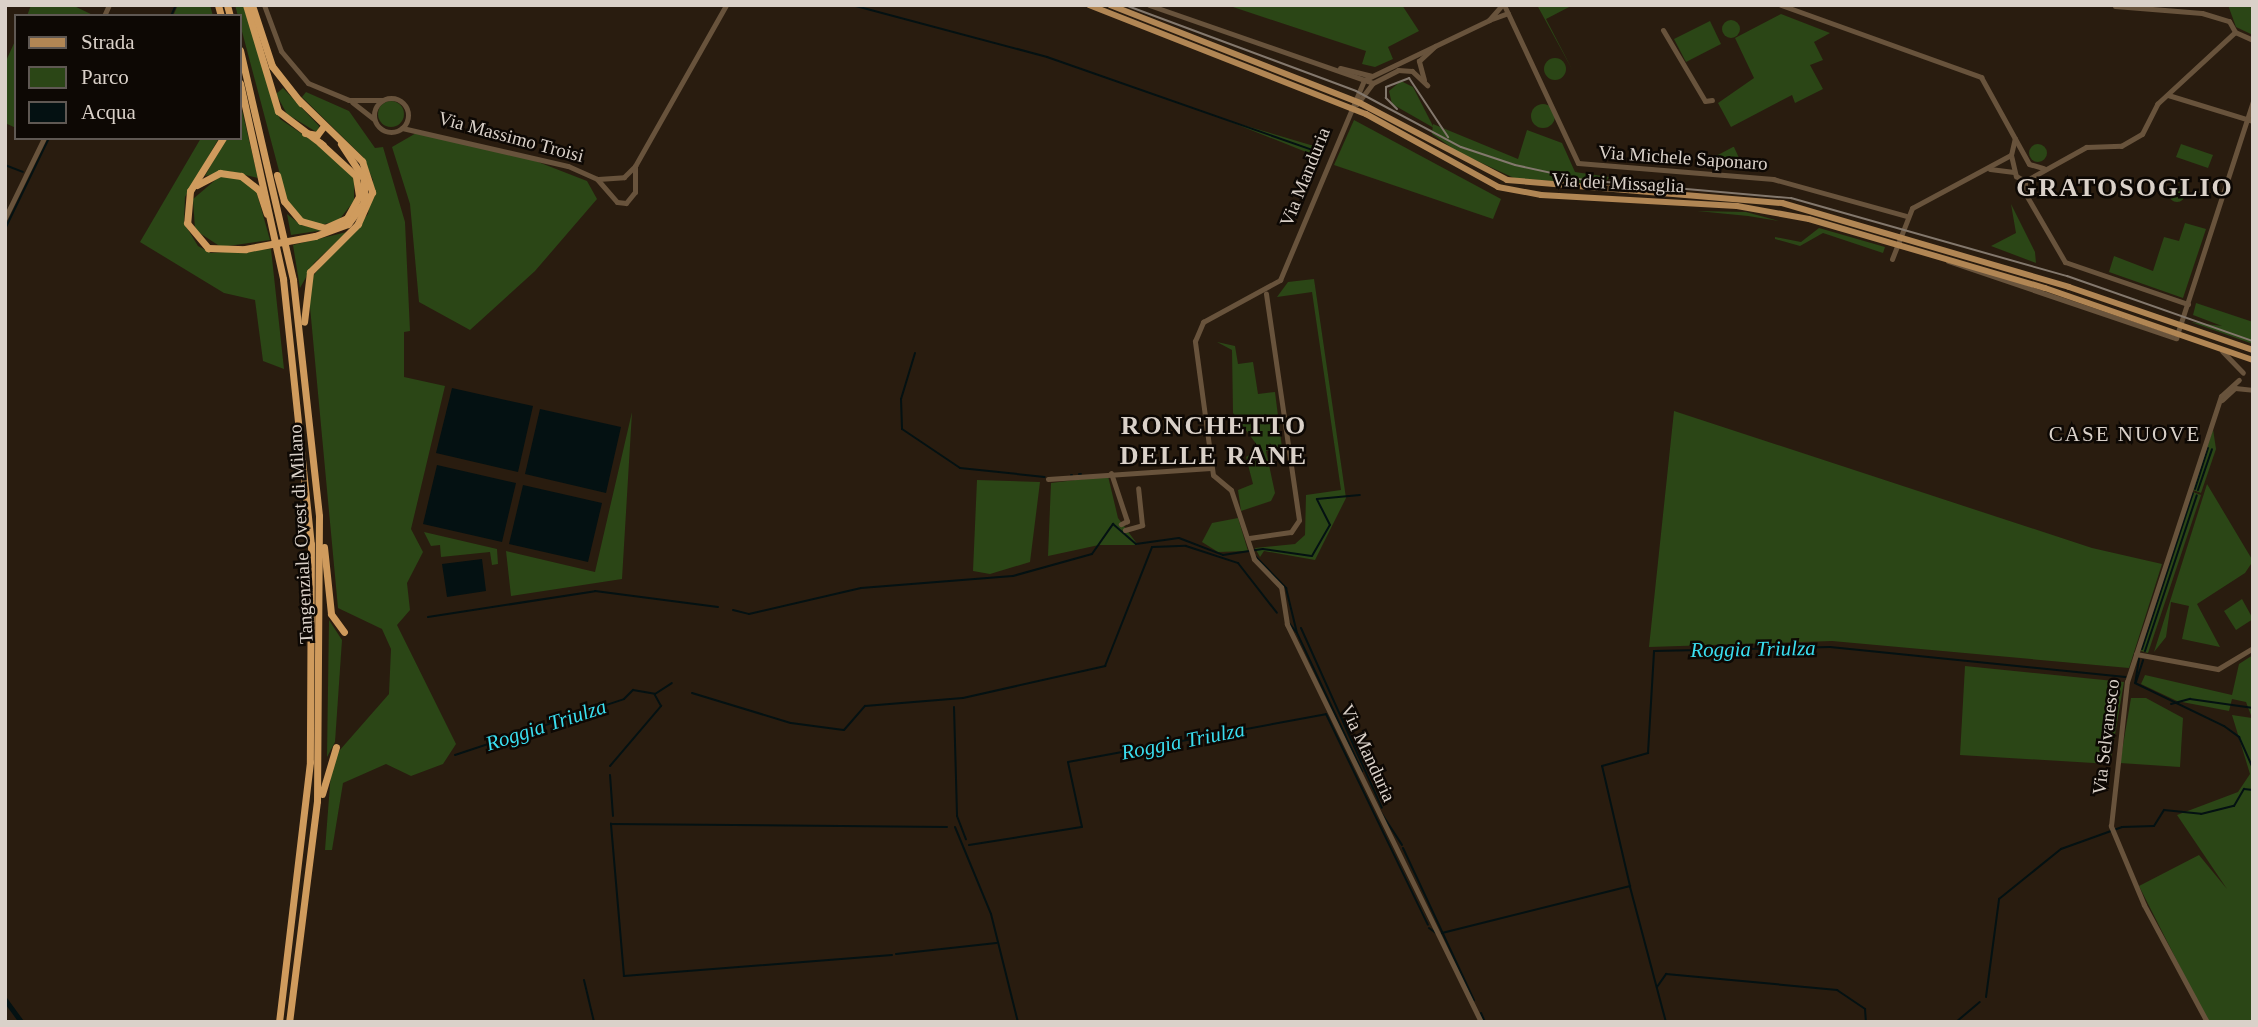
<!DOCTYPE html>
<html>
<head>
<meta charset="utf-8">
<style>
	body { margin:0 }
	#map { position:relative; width:2258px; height:1027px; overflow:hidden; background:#291c0f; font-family:Georgia,serif }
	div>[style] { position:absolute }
	.green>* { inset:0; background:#2b4616 }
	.round { border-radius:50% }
	.water>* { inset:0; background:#041112 }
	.stream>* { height:2px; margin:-1px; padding:0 1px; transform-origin:1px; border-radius:1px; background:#041112 }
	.canal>* { height:4.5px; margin:-2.25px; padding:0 2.25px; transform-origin:2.25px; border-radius:2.25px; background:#041112 }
	.minor>* { height:5px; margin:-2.5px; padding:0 2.5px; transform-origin:2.5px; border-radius:2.5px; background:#68533c }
	.minor>.ring { margin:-2.5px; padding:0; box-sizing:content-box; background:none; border:5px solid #68533c; border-radius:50% }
	.major>* { height:6px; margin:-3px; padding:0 3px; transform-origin:3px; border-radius:3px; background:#b18654 }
	.highway>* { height:7px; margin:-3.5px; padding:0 3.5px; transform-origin:3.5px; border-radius:3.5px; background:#cf9b5d }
	.tram>* { height:2px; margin:-1px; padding:0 1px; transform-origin:1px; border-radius:1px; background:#83786d }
	.highway-bridge>* { height:7px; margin:-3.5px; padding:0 3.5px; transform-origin:3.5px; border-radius:3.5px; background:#cf9b5d }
	span { translate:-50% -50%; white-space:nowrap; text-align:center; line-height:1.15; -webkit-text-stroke:5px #0d0804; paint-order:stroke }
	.street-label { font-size:19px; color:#dad1c9 }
	.neighbourhood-label { font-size:21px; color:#dad1c9; letter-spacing:2px }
	.water-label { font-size:21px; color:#3adef0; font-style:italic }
	.district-label { font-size:26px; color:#dad1c9; font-weight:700; letter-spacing:2px }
	.frame { position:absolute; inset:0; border:7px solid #dad1c9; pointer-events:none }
	.legend { position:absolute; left:14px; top:14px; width:228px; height:126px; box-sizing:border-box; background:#0d0804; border:2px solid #5f5853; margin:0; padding:9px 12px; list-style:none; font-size:21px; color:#dad1c9 }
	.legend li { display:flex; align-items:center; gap:14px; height:35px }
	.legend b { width:35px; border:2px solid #5f5853 }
</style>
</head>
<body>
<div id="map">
	<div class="green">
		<div style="clip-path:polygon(31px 5px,72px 5px,95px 16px,27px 16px)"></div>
		<div style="clip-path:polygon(178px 5px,210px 5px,213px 16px,173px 16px)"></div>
		<div style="clip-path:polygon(235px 5px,243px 5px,280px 119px,336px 157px,354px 179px,354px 201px,338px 221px,320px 225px,300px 218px,287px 201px)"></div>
		<div style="clip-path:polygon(1227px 5px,1402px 5px,1419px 31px,1388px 47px,1393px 59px,1375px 67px,1362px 64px,1366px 51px)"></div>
		<div style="clip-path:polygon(1537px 5px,1573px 5px,1546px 19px,1573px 71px)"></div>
		<div style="clip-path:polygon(2228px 5px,2253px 5px,2253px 35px,2236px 27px)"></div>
		<div style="clip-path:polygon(1781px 14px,1830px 33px,1814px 42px,1823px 60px,1810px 65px,1823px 89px,1795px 103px,1792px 95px,1731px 127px,1718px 103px,1754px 78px,1735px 38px)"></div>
		<div class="round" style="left:1722px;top:20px;width:18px;height:18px"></div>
		<div style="clip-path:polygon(1710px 21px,1721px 44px,1686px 62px,1674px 39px)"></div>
		<div style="clip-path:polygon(16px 39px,16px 128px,5px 123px,5px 63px)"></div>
		<div class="round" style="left:1544px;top:58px;width:22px;height:22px"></div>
		<div style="clip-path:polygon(1401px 81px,1413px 87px,1434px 128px,1392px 104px,1389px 91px)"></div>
		<div style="clip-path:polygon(283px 88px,319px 126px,318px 133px,287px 114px,276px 94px)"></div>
		<div style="clip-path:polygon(306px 92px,349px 111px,375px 148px,383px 147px,405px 222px,410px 331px,404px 332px,404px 377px,445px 386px,411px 529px,423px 552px,407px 583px,410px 610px,397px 625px,456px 744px,443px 764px,411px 776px,386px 764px,343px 783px,332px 850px,325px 850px,332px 759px,389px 694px,391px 649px,382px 629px,338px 608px,310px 307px,310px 279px,368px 214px,373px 180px,363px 157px,302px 97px)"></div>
		<div class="round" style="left:378px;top:101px;width:26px;height:26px"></div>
		<div style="clip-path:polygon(240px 102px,258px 178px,228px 171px,205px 176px,226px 138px,240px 138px)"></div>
		<div class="round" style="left:1531px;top:104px;width:24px;height:24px"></div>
		<div style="clip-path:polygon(1226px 120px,1324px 149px,1321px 158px)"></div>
		<div style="clip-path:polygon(1354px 120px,1501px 199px,1493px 219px,1334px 165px)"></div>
		<div style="clip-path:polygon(1433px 124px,1518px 159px,1527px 130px,1562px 143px,1575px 172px,1609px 177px,1604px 185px,1514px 178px,1458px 152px,1432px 134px)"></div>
		<div style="clip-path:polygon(418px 132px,533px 160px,587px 181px,597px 199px,535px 271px,470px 330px,419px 302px,410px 204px,392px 147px)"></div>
		<div style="clip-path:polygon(201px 138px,219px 138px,185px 197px,184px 223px,198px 246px,211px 253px,271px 249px,284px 369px,263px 361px,255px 300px,224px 293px,140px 242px)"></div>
		<div class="round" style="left:2029px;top:144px;width:18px;height:18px"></div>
		<div style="clip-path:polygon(2181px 144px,2213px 155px,2208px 168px,2176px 157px)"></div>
		<div style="clip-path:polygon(1734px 147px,1744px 169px,1699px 165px,1733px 147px)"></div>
		<div style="clip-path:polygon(220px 176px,243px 179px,256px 190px,270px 240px,221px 247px,195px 230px,193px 199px)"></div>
		<div class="round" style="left:2169px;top:186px;width:16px;height:16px"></div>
		<div style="clip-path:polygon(2011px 204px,2035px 252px,2036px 263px,1991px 246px,2016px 233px)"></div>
		<div style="clip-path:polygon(1697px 211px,1746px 212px,1779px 221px,1748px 216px)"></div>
		<div style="clip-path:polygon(287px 214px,301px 225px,324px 230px,291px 235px)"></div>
		<div style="clip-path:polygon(2185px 223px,2206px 229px,2183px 298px,2109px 272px,2114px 256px,2153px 271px,2164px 237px,2179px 241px)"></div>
		<div style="clip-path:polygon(1819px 228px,1885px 247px,1883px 253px,1823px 233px,1800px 246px,1775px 239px,1775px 237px,1801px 242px)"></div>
		<div style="clip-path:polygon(347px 232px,314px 263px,300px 288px,293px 245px)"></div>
		<div style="clip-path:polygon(1314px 279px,1346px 498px,1315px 560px,1264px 551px,1260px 557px,1255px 548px,1295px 544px,1305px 535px,1306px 495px,1341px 490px,1312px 292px,1277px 297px,1288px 282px)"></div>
		<div style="clip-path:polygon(2196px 303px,2253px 322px,2253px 344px,2191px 322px,2222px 326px,2193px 315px)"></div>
		<div style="clip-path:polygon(1217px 342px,1235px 346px,1238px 364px,1253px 362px,1258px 394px,1275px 392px,1282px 448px,1266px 451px,1275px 493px,1271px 501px,1241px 511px,1238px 490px,1253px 484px,1246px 457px,1260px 449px,1233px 413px,1232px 350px)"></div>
		<div style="clip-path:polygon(1674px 411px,2092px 548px,2162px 564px,2129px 668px,1832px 641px,1649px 647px)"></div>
		<div style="clip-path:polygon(632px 412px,622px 579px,511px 596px,506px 551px,595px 572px)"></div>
		<div style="clip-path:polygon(2213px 429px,2216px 449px,2201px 493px,2193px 490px)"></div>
		<div style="clip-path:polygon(1108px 476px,1118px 518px,1138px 545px,1099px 545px,1048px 556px,1051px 483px)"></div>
		<div style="clip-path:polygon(977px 480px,1040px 482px,1030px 562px,990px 574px,973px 571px)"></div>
		<div style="clip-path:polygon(2207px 484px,2253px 561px,2245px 573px,2197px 604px,2220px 647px,2182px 639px,2189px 606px,2171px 602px,2166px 637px,2154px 652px)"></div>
		<div style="clip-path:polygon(2193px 492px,2201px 495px,2148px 653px,2141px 651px)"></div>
		<div style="clip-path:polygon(1238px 518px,1248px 551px,1218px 552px,1202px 542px,1212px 523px)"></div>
		<div style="clip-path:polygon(424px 532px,497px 549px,498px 564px,492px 565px,490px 552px,441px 557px,440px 545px,431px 546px)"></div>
		<div style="clip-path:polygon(2242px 599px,2253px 619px,2236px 630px,2224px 611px)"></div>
		<div style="clip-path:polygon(329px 620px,342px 640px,335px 742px,327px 757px)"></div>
		<div style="clip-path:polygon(2253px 655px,2253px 1022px,2208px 1022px,2139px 886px,2199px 855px,2227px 889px,2177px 815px,2238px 792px,2250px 774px,2232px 715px,2252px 718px,2246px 702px,2232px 699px,2229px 711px,2177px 701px,2141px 684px,2145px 675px,2232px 695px,2239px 664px)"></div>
		<div style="clip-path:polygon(1965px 666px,2124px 682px,2110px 764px,1960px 755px)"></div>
		<div style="clip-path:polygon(2131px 698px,2146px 698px,2183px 718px,2180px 767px,2120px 763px)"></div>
	</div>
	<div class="water">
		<div style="clip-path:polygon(452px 388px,533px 406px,518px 472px,436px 453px)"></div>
		<div style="clip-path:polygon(540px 409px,621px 427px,606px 493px,525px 474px)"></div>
		<div style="clip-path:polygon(437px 465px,516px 483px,502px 542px,423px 524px)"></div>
		<div style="clip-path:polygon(523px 485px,602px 503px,588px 562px,509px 544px)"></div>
		<div style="clip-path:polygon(482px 559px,486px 591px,447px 597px,442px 564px)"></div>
	</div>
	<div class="stream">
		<div style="left:790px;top:5px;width:16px"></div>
		<div style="left:852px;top:5px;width:202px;rotate:14.9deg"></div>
		<div style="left:1047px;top:57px;width:290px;rotate:19.3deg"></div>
		<div style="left:171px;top:16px;width:12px;rotate:-66deg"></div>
		<div style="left:5px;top:165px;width:19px;rotate:21deg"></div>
		<div style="left:5px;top:229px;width:101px;rotate:-64.2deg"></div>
		<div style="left:915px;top:353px;width:48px;rotate:106.9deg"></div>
		<div style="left:901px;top:399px;width:30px;rotate:88deg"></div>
		<div style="left:902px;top:429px;width:70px;rotate:33.9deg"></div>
		<div style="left:960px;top:468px;width:85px;rotate:6deg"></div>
		<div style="left:1079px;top:474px;width:2px"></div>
		<div style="left:1071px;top:475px;width:1px"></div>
		<div style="left:2195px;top:489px;width:43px;rotate:-72.4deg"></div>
		<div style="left:2198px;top:490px;width:43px;rotate:-71.1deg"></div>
		<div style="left:1255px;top:556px;width:45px;rotate:45.9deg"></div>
		<div style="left:1286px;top:588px;width:46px;rotate:76.3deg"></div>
		<div style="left:1297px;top:633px;width:153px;rotate:64.8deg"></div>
		<div style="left:733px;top:610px;width:16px;rotate:14deg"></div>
		<div style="left:749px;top:614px;width:115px;rotate:-13.1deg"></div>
		<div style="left:861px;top:588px;width:152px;rotate:-4.5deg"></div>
		<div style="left:1013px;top:576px;width:82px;rotate:-15.6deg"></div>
		<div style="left:1092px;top:554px;width:37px;rotate:-55deg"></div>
		<div style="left:1113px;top:524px;width:30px;rotate:41deg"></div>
		<div style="left:1136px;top:544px;width:43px;rotate:-7.9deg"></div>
		<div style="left:1179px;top:538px;width:47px;rotate:21.1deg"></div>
		<div style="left:1223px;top:555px;width:40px;rotate:-8.5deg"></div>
		<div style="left:1263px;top:549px;width:49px;rotate:8.1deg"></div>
		<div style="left:1312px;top:556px;width:36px;rotate:-60deg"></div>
		<div style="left:1330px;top:525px;width:29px;rotate:-117deg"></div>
		<div style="left:1317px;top:499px;width:43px;rotate:-5.3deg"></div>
		<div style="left:428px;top:617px;width:169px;rotate:-8.8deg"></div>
		<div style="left:595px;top:591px;width:124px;rotate:7.4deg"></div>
		<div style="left:1289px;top:623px;width:11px;rotate:52deg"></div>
		<div style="left:1301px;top:628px;width:197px;rotate:65.8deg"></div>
		<div style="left:2142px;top:649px;width:164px;rotate:-71.9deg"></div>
		<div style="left:2145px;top:651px;width:164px;rotate:-71.6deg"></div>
		<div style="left:2139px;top:659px;width:24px;rotate:99deg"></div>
		<div style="left:2135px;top:683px;width:99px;rotate:25.8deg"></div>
		<div style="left:2224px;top:726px;width:19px;rotate:36deg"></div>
		<div style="left:2239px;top:737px;width:34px;rotate:66deg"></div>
		<div style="left:2136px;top:682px;width:23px;rotate:-72deg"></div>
		<div style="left:692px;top:693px;width:103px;rotate:16.9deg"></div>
		<div style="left:791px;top:723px;width:53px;rotate:7.5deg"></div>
		<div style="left:844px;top:730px;width:32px;rotate:-49deg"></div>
		<div style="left:865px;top:706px;width:98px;rotate:-4.7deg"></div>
		<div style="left:963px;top:698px;width:146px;rotate:-12.7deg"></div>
		<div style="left:1105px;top:666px;width:128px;rotate:-68.4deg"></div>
		<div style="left:1152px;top:547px;width:34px;rotate:-2deg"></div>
		<div style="left:1186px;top:546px;width:55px;rotate:18.1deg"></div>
		<div style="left:1238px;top:563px;width:63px;rotate:52deg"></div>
		<div style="left:2171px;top:704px;width:20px;rotate:-15deg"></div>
		<div style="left:2190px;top:699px;width:64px;rotate:8.1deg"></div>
		<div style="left:954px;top:707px;width:109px;rotate:88.4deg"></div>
		<div style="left:957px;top:816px;width:25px;rotate:69deg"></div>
		<div style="left:455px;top:755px;width:178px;rotate:-18.3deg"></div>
		<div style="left:624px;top:699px;width:13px;rotate:-45deg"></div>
		<div style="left:633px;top:690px;width:22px;rotate:10deg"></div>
		<div style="left:655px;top:694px;width:20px;rotate:-33deg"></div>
		<div style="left:610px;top:766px;width:79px;rotate:-49.6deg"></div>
		<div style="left:661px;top:706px;width:13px;rotate:-119deg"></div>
		<div style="left:610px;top:775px;width:41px;rotate:85.8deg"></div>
		<div style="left:1378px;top:808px;width:44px;rotate:57deg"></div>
		<div style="left:955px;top:827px;width:94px;rotate:67.5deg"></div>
		<div style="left:991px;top:914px;width:111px;rotate:76deg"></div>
		<div style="left:969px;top:845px;width:114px;rotate:-9.1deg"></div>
		<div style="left:1082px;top:827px;width:66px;rotate:-102.2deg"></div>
		<div style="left:1068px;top:762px;width:262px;rotate:-10.5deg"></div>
		<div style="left:1326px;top:714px;width:234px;rotate:64.2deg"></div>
		<div style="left:1403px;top:848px;width:168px;rotate:65deg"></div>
		<div style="left:1630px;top:887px;width:140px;rotate:75.1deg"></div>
		<div style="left:1429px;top:928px;width:9px;rotate:36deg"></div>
		<div style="left:1442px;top:933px;width:194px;rotate:-14deg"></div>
		<div style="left:1630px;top:886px;width:123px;rotate:-103.1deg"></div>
		<div style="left:1602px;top:766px;width:48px;rotate:-15.8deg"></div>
		<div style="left:1648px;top:753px;width:102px;rotate:-86.6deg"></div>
		<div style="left:1654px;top:651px;width:176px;rotate:-1.3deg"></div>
		<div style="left:1830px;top:647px;width:297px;rotate:5.8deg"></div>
		<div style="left:896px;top:954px;width:101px;rotate:-6.3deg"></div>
		<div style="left:892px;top:955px;width:269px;rotate:175.5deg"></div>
		<div style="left:624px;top:976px;width:153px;rotate:-94.9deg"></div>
		<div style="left:611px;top:824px;width:336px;rotate:0.5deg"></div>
		<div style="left:584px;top:980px;width:43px;rotate:76.6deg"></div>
		<div style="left:1657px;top:987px;width:16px;rotate:-55deg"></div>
		<div style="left:1666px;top:974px;width:172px;rotate:5.3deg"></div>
		<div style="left:1837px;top:990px;width:34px;rotate:34deg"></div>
		<div style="left:1865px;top:1009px;width:13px;rotate:86deg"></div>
		<div style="left:1986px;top:997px;width:99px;rotate:-82.4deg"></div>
		<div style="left:1999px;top:899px;width:80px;rotate:-38.9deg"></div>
		<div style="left:2061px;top:849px;width:65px;rotate:-19.8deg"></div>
		<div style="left:2122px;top:827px;width:32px;rotate:-2deg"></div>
		<div style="left:2154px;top:826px;width:19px;rotate:-58deg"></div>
		<div style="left:2164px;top:810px;width:37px;rotate:6deg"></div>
		<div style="left:2201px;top:814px;width:34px;rotate:-14deg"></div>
		<div style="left:2234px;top:806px;width:20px;rotate:-60deg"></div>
		<div style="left:2244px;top:789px;width:9px;rotate:6deg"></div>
		<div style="left:1481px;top:1013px;width:10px;rotate:66deg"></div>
		<div style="left:1956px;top:1022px;width:31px;rotate:-40deg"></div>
	</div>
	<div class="canal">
		<div style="left:5px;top:999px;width:29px;rotate:54deg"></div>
	</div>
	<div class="minor">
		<div style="left:264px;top:5px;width:49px;rotate:69.7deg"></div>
		<div style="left:281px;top:51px;width:42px;rotate:49.8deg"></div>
		<div style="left:308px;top:83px;width:44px;rotate:22.5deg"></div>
		<div style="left:349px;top:100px;width:33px"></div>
		<div style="left:1149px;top:5px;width:237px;rotate:19.2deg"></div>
		<div style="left:1504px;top:5px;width:174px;rotate:64.9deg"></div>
		<div style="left:1578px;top:163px;width:196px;rotate:4.7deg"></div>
		<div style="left:1773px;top:179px;width:138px;rotate:15.5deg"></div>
		<div style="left:1781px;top:5px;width:213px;rotate:19.8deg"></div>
		<div style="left:1981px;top:77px;width:99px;rotate:61.1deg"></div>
		<div style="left:2029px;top:164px;width:15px;rotate:16deg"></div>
		<div style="left:2115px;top:6px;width:87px;rotate:4.6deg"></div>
		<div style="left:2202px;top:13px;width:28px;rotate:17deg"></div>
		<div style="left:2229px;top:21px;width:13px;rotate:61deg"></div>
		<div style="left:2235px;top:32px;width:20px;rotate:24deg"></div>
		<div style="left:104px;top:16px;width:12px;rotate:-66deg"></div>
		<div style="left:1489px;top:20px;width:20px;rotate:-20deg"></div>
		<div style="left:1663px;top:30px;width:82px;rotate:59.4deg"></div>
		<div style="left:1705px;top:101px;width:7px;rotate:-8deg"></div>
		<div style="left:1340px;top:68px;width:32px;rotate:14deg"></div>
		<div style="left:1424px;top:80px;width:20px;rotate:-105deg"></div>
		<div style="left:1419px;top:61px;width:22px;rotate:-43deg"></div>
		<div style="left:2168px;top:95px;width:89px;rotate:17deg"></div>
		<div class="ring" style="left:374px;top:98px;width:29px;height:29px"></div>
		<div style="left:352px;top:102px;width:28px;rotate:38deg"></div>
		<div style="left:1357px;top:104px;width:26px;rotate:-53deg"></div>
		<div style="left:1373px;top:83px;width:28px;rotate:-27deg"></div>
		<div style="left:1398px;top:70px;width:14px;rotate:4deg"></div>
		<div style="left:1412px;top:71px;width:21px;rotate:43deg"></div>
		<div style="left:402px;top:128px;width:170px;rotate:12.9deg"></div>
		<div style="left:568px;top:166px;width:32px;rotate:24deg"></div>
		<div style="left:597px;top:179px;width:30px;rotate:49deg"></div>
		<div style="left:617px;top:202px;width:9px;rotate:6deg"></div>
		<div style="left:626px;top:203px;width:14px;rotate:-51deg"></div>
		<div style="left:635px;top:192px;width:26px;rotate:-90deg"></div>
		<div style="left:635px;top:166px;width:185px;rotate:-60.5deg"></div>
		<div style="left:2011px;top:155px;width:22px;rotate:77deg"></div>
		<div style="left:2016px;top:176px;width:10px;rotate:29deg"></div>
		<div style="left:2025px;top:181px;width:70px;rotate:-29.1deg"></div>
		<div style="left:2086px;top:147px;width:35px;rotate:-2deg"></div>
		<div style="left:2121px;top:146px;width:24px;rotate:-30deg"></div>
		<div style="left:2142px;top:134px;width:34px;rotate:-63deg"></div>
		<div style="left:2157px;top:104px;width:106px;rotate:-42.7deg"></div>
		<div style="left:1990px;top:169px;width:24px;rotate:7deg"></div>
		<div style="left:598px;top:179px;width:26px;rotate:-4deg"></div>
		<div style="left:624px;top:177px;width:16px;rotate:-45deg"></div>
		<div style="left:2025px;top:181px;width:12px;rotate:90deg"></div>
		<div style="left:2025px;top:193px;width:80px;rotate:59.9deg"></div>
		<div style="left:2065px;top:262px;width:130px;rotate:18.9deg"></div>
		<div style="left:5px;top:218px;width:89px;rotate:-64deg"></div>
		<div style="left:1892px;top:259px;width:55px;rotate:-68.6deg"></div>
		<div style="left:1912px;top:208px;width:112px;rotate:-28.2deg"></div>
		<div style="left:2011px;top:155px;width:17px;rotate:-77deg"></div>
		<div style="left:1948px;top:261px;width:241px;rotate:18.7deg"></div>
		<div style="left:2176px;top:338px;width:249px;rotate:-72deg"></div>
		<div style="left:2222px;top:351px;width:30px;rotate:46deg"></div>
		<div style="left:2222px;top:400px;width:18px;rotate:-43deg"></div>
		<div style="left:2235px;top:388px;width:18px;rotate:6deg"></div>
		<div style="left:1111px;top:473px;width:51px;rotate:71.6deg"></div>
		<div style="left:1127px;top:521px;width:7px;rotate:153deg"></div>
		<div style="left:1048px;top:479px;width:163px;rotate:-3.9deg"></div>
		<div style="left:1125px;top:530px;width:18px;rotate:-16deg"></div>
		<div style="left:1142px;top:525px;width:37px;rotate:-96deg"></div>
		<div style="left:1249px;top:538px;width:42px;rotate:-8.1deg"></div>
		<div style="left:1291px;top:532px;width:14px;rotate:-56deg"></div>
		<div style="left:1299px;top:520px;width:229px;rotate:-98.3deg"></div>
		<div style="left:2136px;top:654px;width:83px;rotate:10.4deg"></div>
		<div style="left:2218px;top:669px;width:41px;rotate:-31deg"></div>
		<div style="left:1481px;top:1022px;width:443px;rotate:-116deg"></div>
		<div style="left:1287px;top:624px;width:37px;rotate:-99deg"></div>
		<div style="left:1281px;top:587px;width:39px;rotate:-134deg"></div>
		<div style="left:1254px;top:559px;width:73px;rotate:-108.4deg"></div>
		<div style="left:1231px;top:490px;width:23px;rotate:-140deg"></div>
		<div style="left:1213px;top:475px;width:135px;rotate:-97.7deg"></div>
		<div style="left:1195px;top:341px;width:21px;rotate:-67deg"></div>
		<div style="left:1203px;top:322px;width:88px;rotate:-28.6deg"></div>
		<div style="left:1280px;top:280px;width:217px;rotate:-67.2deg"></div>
		<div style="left:1364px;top:80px;width:139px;rotate:-25.6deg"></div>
		<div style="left:1489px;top:20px;width:20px;rotate:-49deg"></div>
		<div style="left:2207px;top:1022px;width:133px;rotate:-118.3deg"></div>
		<div style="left:2144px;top:905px;width:86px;rotate:-112.7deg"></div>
		<div style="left:2111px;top:826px;width:145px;rotate:-83.7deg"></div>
		<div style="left:2127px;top:682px;width:301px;rotate:-71.8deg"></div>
		<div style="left:2221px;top:396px;width:24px;rotate:-42deg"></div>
	</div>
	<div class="major">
		<div style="left:1089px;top:5px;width:298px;rotate:21.5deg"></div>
		<div style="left:1366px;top:114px;width:151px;rotate:28.9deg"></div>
		<div style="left:1498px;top:187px;width:44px;rotate:10.5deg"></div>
		<div style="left:1541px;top:195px;width:196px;rotate:3.2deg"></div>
		<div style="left:1737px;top:206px;width:73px;rotate:10.2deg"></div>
		<div style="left:1809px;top:219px;width:246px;rotate:16.3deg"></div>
		<div style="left:2045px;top:288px;width:220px;rotate:19.1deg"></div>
		<div style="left:1110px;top:5px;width:269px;rotate:21.4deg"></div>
		<div style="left:1360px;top:103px;width:166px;rotate:27.6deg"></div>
		<div style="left:1507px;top:180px;width:276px;rotate:4.8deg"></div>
		<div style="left:1782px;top:203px;width:299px;rotate:16.3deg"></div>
		<div style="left:2069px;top:287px;width:194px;rotate:18.9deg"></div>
	</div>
	<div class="highway">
		<div style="left:218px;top:5px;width:11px;rotate:75deg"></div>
		<div style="left:227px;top:5px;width:11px;rotate:75deg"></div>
		<div style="left:246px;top:5px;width:111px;rotate:73.2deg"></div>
		<div style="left:278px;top:111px;width:56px;rotate:37.1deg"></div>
		<div style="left:252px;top:5px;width:64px;rotate:71.8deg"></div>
		<div style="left:272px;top:66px;width:47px;rotate:51.9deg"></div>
		<div style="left:240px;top:50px;width:236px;rotate:77deg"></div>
		<div style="left:293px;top:280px;width:237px;rotate:83.7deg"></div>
		<div style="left:319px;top:516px;width:285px;rotate:90.4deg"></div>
		<div style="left:317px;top:801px;width:223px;rotate:97.2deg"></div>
		<div style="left:240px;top:83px;width:201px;rotate:77.6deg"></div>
		<div style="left:283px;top:279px;width:266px;rotate:84deg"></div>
		<div style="left:311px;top:544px;width:218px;rotate:90.3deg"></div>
		<div style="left:310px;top:762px;width:262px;rotate:96.8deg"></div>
		<div style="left:299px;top:100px;width:88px;rotate:44.1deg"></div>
		<div style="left:362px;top:161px;width:33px;rotate:72deg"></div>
		<div style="left:372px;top:192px;width:35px;rotate:114deg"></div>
		<div style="left:358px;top:224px;width:68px;rotate:135deg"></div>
		<div style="left:310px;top:272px;width:50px;rotate:96.8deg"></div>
		<div style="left:305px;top:133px;width:12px;rotate:9deg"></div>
		<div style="left:317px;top:135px;width:10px;rotate:-53deg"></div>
		<div style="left:223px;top:138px;width:62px;rotate:121.9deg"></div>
		<div style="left:190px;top:191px;width:32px;rotate:95deg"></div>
		<div style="left:187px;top:223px;width:33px;rotate:50deg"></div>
		<div style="left:208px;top:248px;width:37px;rotate:2deg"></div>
		<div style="left:277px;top:175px;width:27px;rotate:75deg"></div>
		<div style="left:284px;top:201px;width:26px;rotate:50deg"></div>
		<div style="left:301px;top:221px;width:25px;rotate:16deg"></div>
		<div style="left:325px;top:228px;width:24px;rotate:-24deg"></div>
		<div style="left:347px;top:218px;width:25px;rotate:-61deg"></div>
		<div style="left:359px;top:196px;width:20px;rotate:-99deg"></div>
		<div style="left:356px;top:176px;width:49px;rotate:-137.5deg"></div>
		<div style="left:197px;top:185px;width:26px;rotate:-28deg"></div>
		<div style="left:220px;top:173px;width:21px;rotate:8deg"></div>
		<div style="left:241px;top:176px;width:23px;rotate:38deg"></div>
		<div style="left:259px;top:190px;width:25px;rotate:72deg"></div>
		<div style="left:315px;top:236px;width:35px;rotate:-20deg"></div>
		<div style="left:348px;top:224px;width:27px;rotate:-54deg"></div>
		<div style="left:364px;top:202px;width:23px;rotate:-90deg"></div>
		<div style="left:364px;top:179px;width:42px;rotate:-123.3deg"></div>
		<div style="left:324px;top:547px;width:67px;rotate:84deg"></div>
		<div style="left:331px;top:614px;width:22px;rotate:54deg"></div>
		<div style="left:322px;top:794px;width:49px;rotate:-73.4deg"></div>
	</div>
	<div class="tram">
		<div style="left:1125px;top:5px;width:246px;rotate:20.4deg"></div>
		<div style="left:1356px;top:91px;width:119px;rotate:28.1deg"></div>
		<div style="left:1461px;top:147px;width:57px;rotate:18.4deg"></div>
		<div style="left:1515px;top:165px;width:71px;rotate:12.3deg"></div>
		<div style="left:1584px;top:180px;width:208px;rotate:5deg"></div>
		<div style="left:1791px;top:198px;width:287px;rotate:15.8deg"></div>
		<div style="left:2067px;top:276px;width:197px;rotate:19.3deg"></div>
		<div style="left:1397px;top:109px;width:16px;rotate:-135deg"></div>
		<div style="left:1386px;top:98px;width:11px;rotate:-90deg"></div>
		<div style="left:1386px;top:87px;width:25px;rotate:-21deg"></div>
		<div style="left:1409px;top:78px;width:71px;rotate:56.5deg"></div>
	</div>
	<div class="highway-bridge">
		<div style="left:245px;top:249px;width:71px;rotate:-10.5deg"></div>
	</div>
	<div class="street-label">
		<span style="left:511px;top:137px;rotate:15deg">Via Massimo Troisi</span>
		<span style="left:1683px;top:158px;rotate:4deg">Via Michele Saponaro</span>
		<span style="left:1305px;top:177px;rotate:-68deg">Via Manduria</span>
		<span style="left:1618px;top:183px;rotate:3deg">Via dei Missaglia</span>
		<span style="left:301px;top:534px;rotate:-93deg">Tangenziale Ovest di Milano</span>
		<span style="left:2106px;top:737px;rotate:-83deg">Via Selvanesco</span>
		<span style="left:1368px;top:753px;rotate:65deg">Via Manduria</span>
	</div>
	<div class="neighbourhood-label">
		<span style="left:2125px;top:434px">CASE NUOVE</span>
	</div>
	<div class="water-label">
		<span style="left:1753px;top:649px;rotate:-1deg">Roggia Triulza</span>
		<span style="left:546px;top:725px;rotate:-18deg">Roggia Triulza</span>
		<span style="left:1183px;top:741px;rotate:-11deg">Roggia Triulza</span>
	</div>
	<div class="district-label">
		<span style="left:2125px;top:188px">GRATOSOGLIO</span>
		<span style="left:1214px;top:441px">RONCHETTO<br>DELLE RANE</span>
	</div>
	<div class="frame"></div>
	<ul class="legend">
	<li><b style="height:9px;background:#b18654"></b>Strada</li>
	<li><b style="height:19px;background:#2b4616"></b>Parco</li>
	<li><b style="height:19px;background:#041112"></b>Acqua</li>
	</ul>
</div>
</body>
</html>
